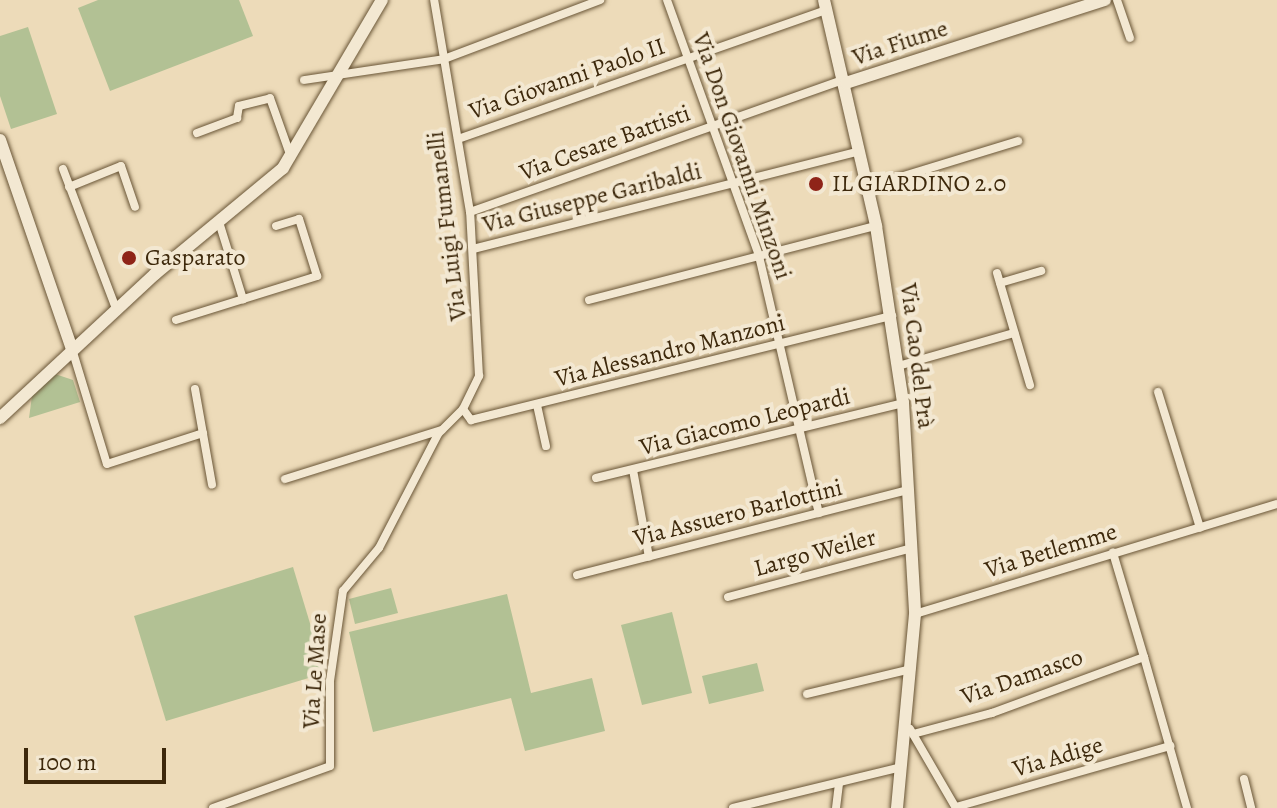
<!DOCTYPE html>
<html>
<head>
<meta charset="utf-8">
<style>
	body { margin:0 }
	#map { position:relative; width:1277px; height:808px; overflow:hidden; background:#eddbb9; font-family:Alegreya,serif }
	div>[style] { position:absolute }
	.green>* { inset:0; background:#b2c194 }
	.roads { filter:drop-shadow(0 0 2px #695536) drop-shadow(0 0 2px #695536) }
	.street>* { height:8px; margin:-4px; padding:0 4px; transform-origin:4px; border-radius:4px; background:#f3e8d2 }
	.secondary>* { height:12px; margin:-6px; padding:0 6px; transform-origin:6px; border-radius:6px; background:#f3e8d2 }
	.dots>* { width:22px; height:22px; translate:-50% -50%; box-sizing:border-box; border:4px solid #f3e8d2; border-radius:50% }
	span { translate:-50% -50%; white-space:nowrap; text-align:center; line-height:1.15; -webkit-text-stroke:8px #f3e8d2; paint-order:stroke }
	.street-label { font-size:24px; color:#3d280b }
	.poi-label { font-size:24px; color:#3d280b }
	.left { translate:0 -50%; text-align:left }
	.scale { position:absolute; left:24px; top:748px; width:142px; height:36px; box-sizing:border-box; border:4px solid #3d280b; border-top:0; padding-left:10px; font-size:24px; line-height:28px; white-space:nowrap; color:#3d280b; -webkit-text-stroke:6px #f3e8d2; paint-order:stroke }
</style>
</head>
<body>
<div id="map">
	<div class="green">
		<div style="clip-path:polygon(98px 0,239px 0,253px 36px,110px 91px,78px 8px)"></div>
		<div style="clip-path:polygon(28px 27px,57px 114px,11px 129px,0 96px,0 36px)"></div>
		<div style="clip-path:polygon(55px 374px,73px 380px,80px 402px,29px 418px,32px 396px)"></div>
		<div style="clip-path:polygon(293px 567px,325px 673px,166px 721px,134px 616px)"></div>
		<div style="clip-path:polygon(391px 588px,398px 613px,355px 624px,349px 599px)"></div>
		<div style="clip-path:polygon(507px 594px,531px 693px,592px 678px,605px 731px,525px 751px,511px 698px,373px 732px,349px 632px)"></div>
		<div style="clip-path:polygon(672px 612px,692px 693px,642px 705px,621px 625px)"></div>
		<div style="clip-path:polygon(757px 663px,764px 691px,709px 704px,702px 676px)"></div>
	</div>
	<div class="roads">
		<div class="street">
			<div style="left:667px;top:0;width:272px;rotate:70.2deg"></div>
			<div style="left:759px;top:256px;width:264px;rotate:76.9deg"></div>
			<div style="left:1117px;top:0;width:40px;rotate:71.1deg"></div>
			<div style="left:304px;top:80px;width:142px;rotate:-8.5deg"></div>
			<div style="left:444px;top:59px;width:167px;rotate:-20.7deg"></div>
			<div style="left:197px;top:133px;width:43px;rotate:-20.6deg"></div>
			<div style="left:237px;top:118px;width:12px;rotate:-81deg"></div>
			<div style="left:239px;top:106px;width:32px;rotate:-14deg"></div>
			<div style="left:270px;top:98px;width:63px;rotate:70.4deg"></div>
			<div style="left:458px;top:139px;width:390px;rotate:-19.3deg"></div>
			<div style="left:63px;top:169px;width:152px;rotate:69.2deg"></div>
			<div style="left:69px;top:187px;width:56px;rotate:-22deg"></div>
			<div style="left:121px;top:166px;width:43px;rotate:71.1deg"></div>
			<div style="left:868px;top:187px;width:157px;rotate:-17deg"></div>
			<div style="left:470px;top:212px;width:398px;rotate:-19.5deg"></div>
			<div style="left:219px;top:222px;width:81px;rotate:72.7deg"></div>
			<div style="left:473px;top:249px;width:399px;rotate:-14.2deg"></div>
			<div style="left:997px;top:273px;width:117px;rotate:73.6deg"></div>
			<div style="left:1000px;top:283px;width:43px;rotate:-16.3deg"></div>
			<div style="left:589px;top:300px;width:296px;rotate:-14.5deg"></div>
			<div style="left:176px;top:320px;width:148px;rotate:-17.3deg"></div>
			<div style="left:317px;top:276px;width:60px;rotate:-107.5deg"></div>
			<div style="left:299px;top:219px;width:24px;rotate:163deg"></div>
			<div style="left:72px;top:349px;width:120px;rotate:73.1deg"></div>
			<div style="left:107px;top:464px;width:101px;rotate:-17.9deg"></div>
			<div style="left:898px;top:366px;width:121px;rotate:-15.9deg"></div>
			<div style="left:195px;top:389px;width:97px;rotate:79.9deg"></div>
			<div style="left:1158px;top:392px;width:142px;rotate:72.8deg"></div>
			<div style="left:537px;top:405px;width:42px;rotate:77.6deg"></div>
			<div style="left:463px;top:409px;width:14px;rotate:54deg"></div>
			<div style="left:471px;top:420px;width:434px;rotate:-13.9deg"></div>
			<div style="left:633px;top:470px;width:88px;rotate:79.6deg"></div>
			<div style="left:596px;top:478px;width:316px;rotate:-13.7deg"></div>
			<div style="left:285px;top:479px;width:164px;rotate:-17.4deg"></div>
			<div style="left:577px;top:575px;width:343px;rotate:-14.4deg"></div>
			<div style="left:728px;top:597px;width:190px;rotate:-14.9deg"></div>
			<div style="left:915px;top:614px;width:378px;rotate:-16.9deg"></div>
			<div style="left:1144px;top:657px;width:157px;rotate:74.1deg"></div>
			<div style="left:807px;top:694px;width:107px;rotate:-13.5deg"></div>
			<div style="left:910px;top:729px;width:91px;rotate:59.8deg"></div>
			<div style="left:913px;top:734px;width:82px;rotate:-14.9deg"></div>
			<div style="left:992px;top:713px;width:162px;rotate:-20.2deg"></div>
			<div style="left:1144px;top:657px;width:109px;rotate:-106.6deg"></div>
			<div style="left:1244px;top:779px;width:30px;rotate:76deg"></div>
			<div style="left:956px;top:807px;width:223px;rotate:-15.9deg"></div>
			<div style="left:213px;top:808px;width:124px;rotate:-19.7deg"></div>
			<div style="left:330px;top:766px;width:85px;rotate:-90deg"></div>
			<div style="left:330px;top:681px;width:91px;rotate:-81.8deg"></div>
			<div style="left:343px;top:591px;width:56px;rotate:-50.1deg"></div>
			<div style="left:379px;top:548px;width:128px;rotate:-62.6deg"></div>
			<div style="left:438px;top:434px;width:35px;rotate:-45deg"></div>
			<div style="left:463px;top:409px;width:37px;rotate:-64deg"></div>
			<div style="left:479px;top:376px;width:164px;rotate:-93.1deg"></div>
			<div style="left:470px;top:212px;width:215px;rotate:-99.6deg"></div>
			<div style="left:733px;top:808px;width:173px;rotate:-13.7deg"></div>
			<div style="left:836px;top:808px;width:25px;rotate:-83deg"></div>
		</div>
		<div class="secondary">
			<div style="left:824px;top:0;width:232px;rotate:77deg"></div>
			<div style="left:876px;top:226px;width:179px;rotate:81.3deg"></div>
			<div style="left:903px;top:403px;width:211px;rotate:86.7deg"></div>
			<div style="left:915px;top:614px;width:195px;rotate:95.3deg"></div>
			<div style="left:846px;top:83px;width:272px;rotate:-17.8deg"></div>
			<div style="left:0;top:140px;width:221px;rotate:71deg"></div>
			<div style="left:0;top:418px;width:212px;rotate:-42.9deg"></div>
			<div style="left:155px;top:274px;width:166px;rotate:-39.6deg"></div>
			<div style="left:283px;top:168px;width:195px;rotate:-59.5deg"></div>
		</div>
	</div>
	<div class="dots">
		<div style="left:816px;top:184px;background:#8f2418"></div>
		<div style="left:129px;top:258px;background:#8f2418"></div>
	</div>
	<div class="street-label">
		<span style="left:900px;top:43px;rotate:-18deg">Via Fiume</span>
		<span style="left:567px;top:79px;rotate:-19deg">Via Giovanni Paolo II</span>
		<span style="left:605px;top:143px;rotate:-20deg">Via Cesare Battisti</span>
		<span style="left:742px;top:156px;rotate:71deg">Via Don Giovanni Minzoni</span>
		<span style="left:592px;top:198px;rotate:-14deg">Via Giuseppe Garibaldi</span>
		<span style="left:447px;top:226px;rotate:-97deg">Via Luigi Fumanelli</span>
		<span style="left:670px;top:351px;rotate:-14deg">Via Alessandro Manzoni</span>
		<span style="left:917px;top:356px;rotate:83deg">Via Cao del Prà</span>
		<span style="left:745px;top:422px;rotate:-14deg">Via Giacomo Leopardi</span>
		<span style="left:738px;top:513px;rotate:-14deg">Via Assuero Barlottini</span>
		<span style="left:1051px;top:551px;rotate:-17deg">Via Betlemme</span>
		<span style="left:815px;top:553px;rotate:-15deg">Largo Weiler</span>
		<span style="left:315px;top:671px;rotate:-86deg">Via Le Mase</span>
		<span style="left:1022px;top:677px;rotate:-19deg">Via Damasco</span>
		<span style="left:1058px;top:757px;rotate:-16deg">Via Adige</span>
	</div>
	<div class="poi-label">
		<span class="left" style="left:832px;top:184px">IL GIARDINO 2.0</span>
		<span class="left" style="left:145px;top:258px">Gasparato</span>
	</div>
	<div class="scale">100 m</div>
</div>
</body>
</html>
